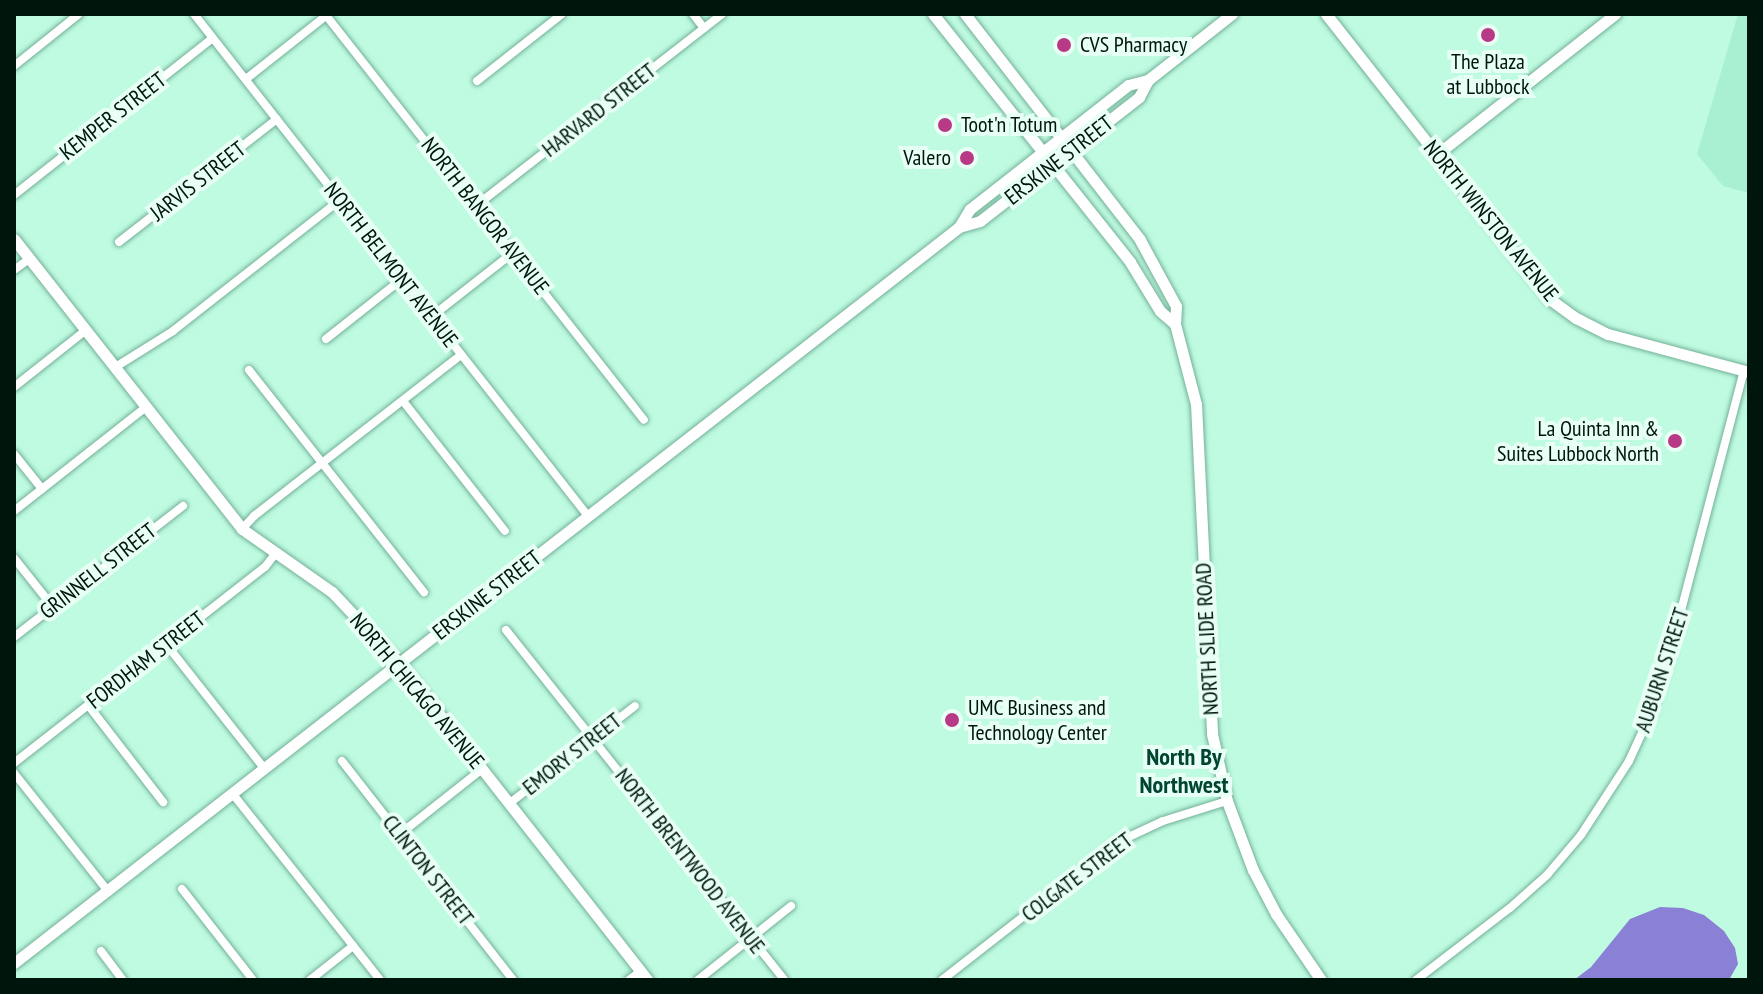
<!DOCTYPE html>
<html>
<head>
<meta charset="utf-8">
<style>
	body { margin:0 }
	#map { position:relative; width:1763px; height:994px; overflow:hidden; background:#befbe1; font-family:"PT Sans Narrow",sans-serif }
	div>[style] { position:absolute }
	.built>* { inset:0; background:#a9f0d3 }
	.water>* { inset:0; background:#8a81d7 }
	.roads { filter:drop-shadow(0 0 2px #74b098) drop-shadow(0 0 2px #74b098) }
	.street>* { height:8px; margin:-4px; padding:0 4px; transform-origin:4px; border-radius:4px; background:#fff }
	.secondary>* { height:11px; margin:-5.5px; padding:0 5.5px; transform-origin:5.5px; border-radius:5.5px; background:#fff }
	.dots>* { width:22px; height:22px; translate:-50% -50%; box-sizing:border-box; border:4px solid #e7fff4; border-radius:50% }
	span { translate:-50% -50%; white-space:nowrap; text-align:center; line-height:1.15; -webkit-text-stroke:8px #e7fff4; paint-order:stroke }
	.poi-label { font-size:22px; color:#00160d }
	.left { translate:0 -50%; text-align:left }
	.right { translate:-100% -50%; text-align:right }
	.street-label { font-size:22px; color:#00160d }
	.neighbourhood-label { font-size:24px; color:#004431; font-weight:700 }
	.frame { position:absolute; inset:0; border:16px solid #00160d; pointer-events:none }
</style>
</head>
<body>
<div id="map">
	<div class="built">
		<div style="clip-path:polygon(1738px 14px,1749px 14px,1749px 193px,1723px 186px,1697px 154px)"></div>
	</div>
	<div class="water">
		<div style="clip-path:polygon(1660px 907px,1683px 908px,1704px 915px,1724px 931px,1735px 948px,1738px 964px,1729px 980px,1574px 980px,1591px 967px,1630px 919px)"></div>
	</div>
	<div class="roads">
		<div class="street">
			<div style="left:194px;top:14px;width:638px;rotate:51.87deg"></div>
			<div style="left:325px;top:14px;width:516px;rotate:51.84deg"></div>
			<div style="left:693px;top:14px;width:18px;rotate:52deg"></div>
			<div style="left:14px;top:66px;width:83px;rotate:-38.7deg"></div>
			<div style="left:246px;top:79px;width:103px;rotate:-38.3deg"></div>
			<div style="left:477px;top:81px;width:108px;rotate:-38.2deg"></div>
			<div style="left:14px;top:195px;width:253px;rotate:-38.3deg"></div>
			<div style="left:477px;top:205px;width:311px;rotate:-37.9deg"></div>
			<div style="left:119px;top:242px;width:200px;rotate:-37.9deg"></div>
			<div style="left:14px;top:270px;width:19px;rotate:-36deg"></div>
			<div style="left:431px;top:317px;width:105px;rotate:-38.1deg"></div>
			<div style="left:326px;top:339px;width:97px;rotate:-38.3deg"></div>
			<div style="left:114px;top:368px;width:70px;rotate:-32.1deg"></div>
			<div style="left:173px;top:331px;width:212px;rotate:-38.1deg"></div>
			<div style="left:249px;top:370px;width:283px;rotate:51.8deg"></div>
			<div style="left:14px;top:387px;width:90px;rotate:-38.3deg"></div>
			<div style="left:403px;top:401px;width:165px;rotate:51.9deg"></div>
			<div style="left:14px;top:454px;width:45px;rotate:51.3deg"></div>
			<div style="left:14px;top:511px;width:167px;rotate:-38.2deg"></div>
			<div style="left:242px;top:529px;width:18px;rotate:-47deg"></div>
			<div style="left:254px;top:516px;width:262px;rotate:-37.9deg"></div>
			<div style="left:14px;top:558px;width:63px;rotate:51.5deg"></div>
			<div style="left:506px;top:630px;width:447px;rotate:51.5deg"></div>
			<div style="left:14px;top:637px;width:214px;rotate:-37.8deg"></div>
			<div style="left:166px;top:644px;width:158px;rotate:51.7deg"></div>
			<div style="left:88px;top:705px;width:123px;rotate:52.3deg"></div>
			<div style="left:342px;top:761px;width:278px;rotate:52deg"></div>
			<div style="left:14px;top:763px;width:318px;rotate:-38deg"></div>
			<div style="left:265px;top:567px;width:16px;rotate:-52deg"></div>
			<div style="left:14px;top:773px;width:149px;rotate:51.5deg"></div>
			<div style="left:232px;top:793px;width:238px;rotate:51.6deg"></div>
			<div style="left:510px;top:803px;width:158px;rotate:-37.8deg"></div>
			<div style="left:400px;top:834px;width:105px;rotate:-38.4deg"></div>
			<div style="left:182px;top:889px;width:115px;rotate:52deg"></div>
			<div style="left:101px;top:951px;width:36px;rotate:53deg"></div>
			<div style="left:310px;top:980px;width:55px;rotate:-38.3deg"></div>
			<div style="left:629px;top:980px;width:15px;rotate:-37deg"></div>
			<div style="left:698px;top:980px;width:119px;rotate:-38.5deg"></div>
			<div style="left:942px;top:980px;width:226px;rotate:-38deg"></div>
			<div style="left:1120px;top:841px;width:47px;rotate:-24.9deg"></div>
			<div style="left:1163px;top:821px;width:67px;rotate:-17.4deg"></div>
			<div style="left:1416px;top:980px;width:118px;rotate:-37.5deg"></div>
			<div style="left:1510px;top:908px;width:50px;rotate:-41.7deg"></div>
			<div style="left:1547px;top:875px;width:52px;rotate:-49.6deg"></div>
			<div style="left:1581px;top:835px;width:88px;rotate:-57deg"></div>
			<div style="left:1629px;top:761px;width:53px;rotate:-65.4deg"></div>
			<div style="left:1651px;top:713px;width:52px;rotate:-71.9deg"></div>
			<div style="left:1667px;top:664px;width:303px;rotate:-75.3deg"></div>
		</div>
		<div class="secondary">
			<div style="left:933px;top:14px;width:317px;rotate:51.5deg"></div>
			<div style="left:1130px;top:262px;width:57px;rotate:58.5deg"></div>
			<div style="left:1160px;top:311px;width:20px;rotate:41deg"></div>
			<div style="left:965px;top:14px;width:286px;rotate:52.2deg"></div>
			<div style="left:1140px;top:240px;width:75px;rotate:61.4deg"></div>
			<div style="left:1176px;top:306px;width:18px;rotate:93deg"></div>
			<div style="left:1175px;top:324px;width:83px;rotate:75.3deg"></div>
			<div style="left:1196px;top:404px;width:330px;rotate:87.2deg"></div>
			<div style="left:1212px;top:734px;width:69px;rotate:77.4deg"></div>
			<div style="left:1227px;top:801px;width:74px;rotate:69.4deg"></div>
			<div style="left:1253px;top:870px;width:50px;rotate:62.4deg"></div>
			<div style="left:1276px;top:914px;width:80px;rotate:55.7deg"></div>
			<div style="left:1326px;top:14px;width:364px;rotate:51.8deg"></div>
			<div style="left:1551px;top:300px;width:31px;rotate:36deg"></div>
			<div style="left:1576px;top:318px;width:36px;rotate:27deg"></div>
			<div style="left:1608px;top:334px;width:146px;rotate:15.1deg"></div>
			<div style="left:1436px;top:155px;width:228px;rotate:-38.2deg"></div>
			<div style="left:959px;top:227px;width:22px;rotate:-16deg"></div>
			<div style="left:980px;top:221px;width:202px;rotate:-37.9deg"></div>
			<div style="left:1139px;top:97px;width:19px;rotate:-62deg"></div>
			<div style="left:14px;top:239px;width:369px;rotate:51.8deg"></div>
			<div style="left:242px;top:529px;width:110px;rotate:35deg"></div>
			<div style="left:332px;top:592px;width:98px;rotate:46.7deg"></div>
			<div style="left:399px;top:663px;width:403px;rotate:51.9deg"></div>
			<div style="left:14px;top:963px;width:1198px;rotate:-37.91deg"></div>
			<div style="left:959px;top:227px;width:21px;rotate:-59deg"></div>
			<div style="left:970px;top:209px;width:201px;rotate:-38.1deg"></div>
			<div style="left:1128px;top:85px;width:21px;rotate:-14deg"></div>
			<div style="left:1148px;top:80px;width:107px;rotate:-38.2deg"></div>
		</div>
	</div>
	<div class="dots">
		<div style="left:1488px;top:35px;background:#b83986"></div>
		<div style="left:1064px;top:45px;background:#b83986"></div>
		<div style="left:945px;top:125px;background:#b83986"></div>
		<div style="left:967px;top:158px;background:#b83986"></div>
		<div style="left:1675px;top:441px;background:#b83986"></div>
		<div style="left:952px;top:720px;background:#b83986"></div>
	</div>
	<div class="poi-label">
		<span class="left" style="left:1080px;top:45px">CVS Pharmacy</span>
		<span style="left:1488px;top:74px">The Plaza<br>at Lubbock</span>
		<span class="left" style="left:961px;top:125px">Toot'n Totum</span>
		<span class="right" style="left:951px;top:158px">Valero</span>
		<span class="right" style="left:1659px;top:441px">La Quinta Inn &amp;<br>Suites Lubbock North</span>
		<span class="left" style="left:968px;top:720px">UMC Business and<br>Technology Center</span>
	</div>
	<div class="street-label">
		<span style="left:599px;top:110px;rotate:-38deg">HARVARD STREET</span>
		<span style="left:113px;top:116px;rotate:-38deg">KEMPER STREET</span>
		<span style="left:1059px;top:160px;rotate:-38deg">ERSKINE STREET</span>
		<span style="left:198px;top:181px;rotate:-38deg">JARVIS STREET</span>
		<span style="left:485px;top:216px;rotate:52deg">NORTH BANGOR AVENUE</span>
		<span style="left:1491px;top:221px;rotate:51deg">NORTH WINSTON AVENUE</span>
		<span style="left:391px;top:265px;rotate:52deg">NORTH BELMONT AVENUE</span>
		<span style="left:98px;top:571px;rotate:-38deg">GRINNELL STREET</span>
		<span style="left:487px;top:595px;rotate:-38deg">ERSKINE STREET</span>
		<span style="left:1207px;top:639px;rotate:-93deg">NORTH SLIDE ROAD</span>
		<span style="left:146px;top:660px;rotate:-38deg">FORDHAM STREET</span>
		<span style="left:1662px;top:670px;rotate:-72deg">AUBURN STREET</span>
		<span style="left:417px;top:691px;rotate:50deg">NORTH CHICAGO AVENUE</span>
		<span style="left:572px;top:754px;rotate:-38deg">EMORY STREET</span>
		<span style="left:690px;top:861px;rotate:52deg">NORTH BRENTWOOD AVENUE</span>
		<span style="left:428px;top:870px;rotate:52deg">CLINTON STREET</span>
		<span style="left:1077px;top:877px;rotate:-37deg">COLGATE STREET</span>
	</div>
	<div class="neighbourhood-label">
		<span style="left:1184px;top:771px">North By<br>Northwest</span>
	</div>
	<div class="frame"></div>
</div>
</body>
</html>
